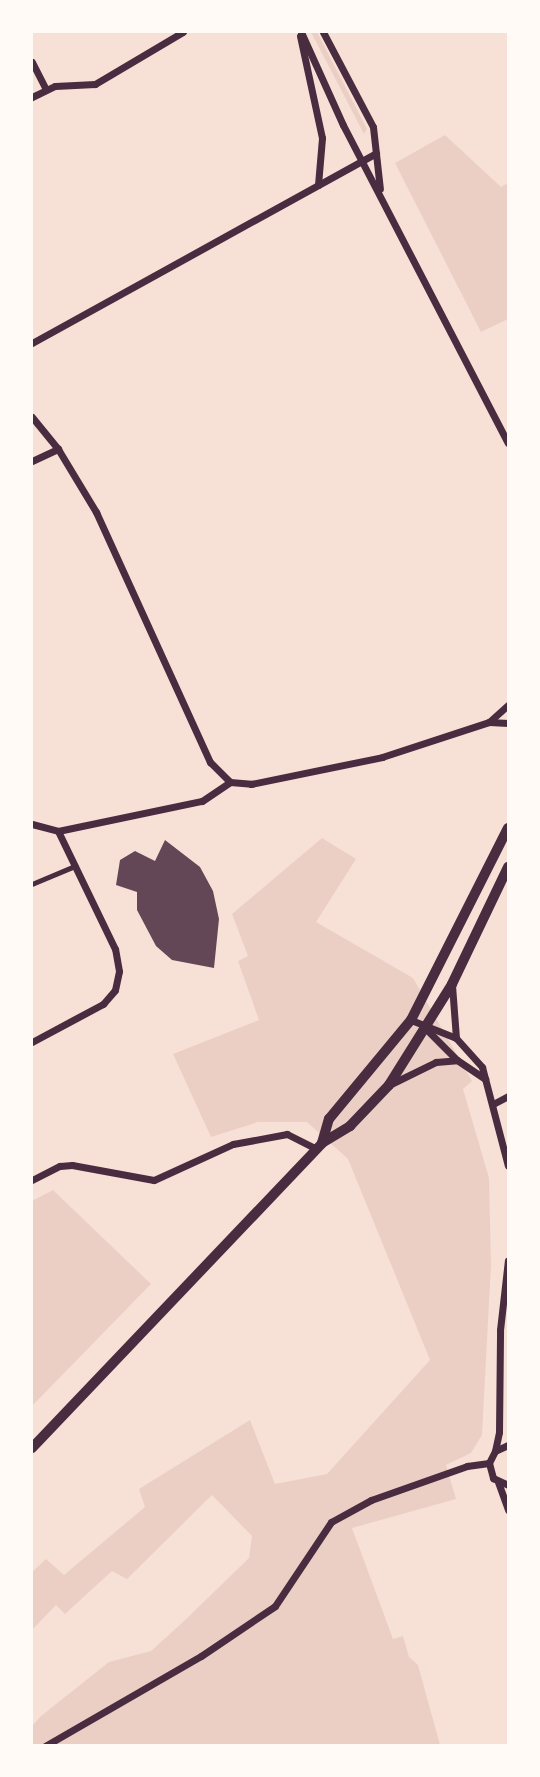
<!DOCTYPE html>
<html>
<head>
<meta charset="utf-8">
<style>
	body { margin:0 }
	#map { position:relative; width:540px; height:1777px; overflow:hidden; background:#f7e1d7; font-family:"Public Sans",sans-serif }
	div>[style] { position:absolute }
	.green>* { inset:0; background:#ebcfc5 }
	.building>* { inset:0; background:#644757 }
	.service>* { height:4.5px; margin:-2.25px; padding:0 2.25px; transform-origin:2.25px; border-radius:2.25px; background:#4a2c40 }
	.minor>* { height:7px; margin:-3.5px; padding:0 3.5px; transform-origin:3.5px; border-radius:3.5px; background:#4a2c40 }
	.tertiary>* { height:10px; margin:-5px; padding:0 5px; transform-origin:5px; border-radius:5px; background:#4a2c40 }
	span { translate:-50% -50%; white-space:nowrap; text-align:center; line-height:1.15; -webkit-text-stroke:7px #fffaf5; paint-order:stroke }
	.frame { position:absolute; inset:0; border:33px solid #fffaf5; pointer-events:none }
</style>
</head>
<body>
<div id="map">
	<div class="green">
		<div style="clip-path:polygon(311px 32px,317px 32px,367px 129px,364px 134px)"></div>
		<div style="clip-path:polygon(445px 135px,501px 187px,508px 183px,508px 319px,481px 332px,395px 163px)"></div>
		<div style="clip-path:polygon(322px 838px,356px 859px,316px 922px,413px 978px,472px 1081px,463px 1089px,489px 1178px,491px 1265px,482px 1435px,471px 1453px,446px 1465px,456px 1499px,352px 1528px,393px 1639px,403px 1636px,409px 1657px,418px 1665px,440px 1745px,32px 1745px,32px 1726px,41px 1716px,109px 1662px,151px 1651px,183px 1622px,249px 1558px,252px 1536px,212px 1495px,127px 1579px,112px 1571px,65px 1614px,56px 1605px,32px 1630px,32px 1572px,46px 1559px,64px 1575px,145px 1507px,139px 1489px,250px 1420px,275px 1484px,327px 1474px,430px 1360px,348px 1159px,307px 1122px,258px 1122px,211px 1137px,173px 1054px,259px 1020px,238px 961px,248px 956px,232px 914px)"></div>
		<div style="clip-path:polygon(53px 1190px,151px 1284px,32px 1406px,32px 1201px)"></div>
	</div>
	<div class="building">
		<div style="clip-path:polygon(165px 840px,200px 867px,213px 891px,219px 919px,214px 968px,172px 960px,156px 946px,137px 910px,137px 892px,116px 885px,120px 860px,135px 851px,155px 861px)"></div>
	</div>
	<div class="service">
		<div style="left:32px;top:884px;width:47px;rotate:-22.7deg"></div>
	</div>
	<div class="minor">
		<div style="left:301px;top:32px;width:102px;rotate:65.7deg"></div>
		<div style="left:343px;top:125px;width:358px;rotate:62.6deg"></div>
		<div style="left:323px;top:32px;width:107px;rotate:62.2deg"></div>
		<div style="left:373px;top:127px;width:62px;rotate:83.6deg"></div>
		<div style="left:300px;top:36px;width:104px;rotate:77.8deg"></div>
		<div style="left:322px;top:138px;width:47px;rotate:94.9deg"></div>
		<div style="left:32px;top:62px;width:30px;rotate:63deg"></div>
		<div style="left:32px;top:97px;width:25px;rotate:-26deg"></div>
		<div style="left:55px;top:86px;width:40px;rotate:-2.9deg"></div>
		<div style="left:95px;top:84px;width:102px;rotate:-30.6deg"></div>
		<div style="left:32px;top:343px;width:393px;rotate:-28.9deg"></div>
		<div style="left:32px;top:417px;width:41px;rotate:50.9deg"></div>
		<div style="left:58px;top:449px;width:74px;rotate:58.9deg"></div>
		<div style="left:96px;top:512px;width:275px;rotate:65.5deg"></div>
		<div style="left:210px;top:762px;width:28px;rotate:45deg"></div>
		<div style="left:32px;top:461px;width:29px;rotate:-25deg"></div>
		<div style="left:489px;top:722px;width:25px;rotate:-42deg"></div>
		<div style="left:32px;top:824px;width:27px;rotate:15deg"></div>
		<div style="left:58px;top:831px;width:147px;rotate:-11.8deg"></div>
		<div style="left:202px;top:801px;width:34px;rotate:-34deg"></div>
		<div style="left:230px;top:782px;width:21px;rotate:5deg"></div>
		<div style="left:251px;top:784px;width:134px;rotate:-11.6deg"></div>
		<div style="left:382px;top:757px;width:113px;rotate:-18.1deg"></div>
		<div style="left:489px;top:722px;width:19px;rotate:3deg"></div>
		<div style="left:452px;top:985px;width:53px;rotate:85.7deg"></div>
		<div style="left:456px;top:1038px;width:39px;rotate:48deg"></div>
		<div style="left:482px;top:1067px;width:102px;rotate:75.3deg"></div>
		<div style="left:411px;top:1020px;width:48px;rotate:21.8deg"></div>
		<div style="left:427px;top:1030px;width:42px;rotate:45deg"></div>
		<div style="left:32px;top:1042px;width:81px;rotate:-28.2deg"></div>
		<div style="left:103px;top:1004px;width:18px;rotate:-49deg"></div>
		<div style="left:115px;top:990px;width:19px;rotate:-78deg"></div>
		<div style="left:119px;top:971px;width:22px;rotate:-100deg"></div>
		<div style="left:115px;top:949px;width:131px;rotate:-115.8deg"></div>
		<div style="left:393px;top:1083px;width:48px;rotate:-26deg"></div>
		<div style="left:436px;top:1062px;width:21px;rotate:-5deg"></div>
		<div style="left:457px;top:1060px;width:34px;rotate:34deg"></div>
		<div style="left:493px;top:1104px;width:17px;rotate:-28deg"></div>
		<div style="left:32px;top:1180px;width:31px;rotate:-27deg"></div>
		<div style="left:60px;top:1166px;width:12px;rotate:-5deg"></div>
		<div style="left:72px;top:1165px;width:83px;rotate:10.4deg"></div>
		<div style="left:154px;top:1180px;width:87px;rotate:-24.5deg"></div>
		<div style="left:233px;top:1144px;width:55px;rotate:-10.5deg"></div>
		<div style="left:287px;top:1134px;width:33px;rotate:27deg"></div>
		<div style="left:508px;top:1445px;width:14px;rotate:155deg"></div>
		<div style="left:495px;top:1451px;width:13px;rotate:117deg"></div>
		<div style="left:489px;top:1463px;width:16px;rotate:75deg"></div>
		<div style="left:493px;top:1478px;width:17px;rotate:25deg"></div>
		<div style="left:495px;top:1451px;width:19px;rotate:-78deg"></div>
		<div style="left:499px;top:1432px;width:102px;rotate:-89.4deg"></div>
		<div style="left:500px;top:1330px;width:70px;rotate:-83.5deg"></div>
		<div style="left:498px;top:1482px;width:30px;rotate:70deg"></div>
		<div style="left:45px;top:1746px;width:180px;rotate:-30deg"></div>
		<div style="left:201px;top:1656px;width:89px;rotate:-34deg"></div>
		<div style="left:275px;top:1606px;width:101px;rotate:-56.3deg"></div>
		<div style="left:331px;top:1522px;width:46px;rotate:-28.8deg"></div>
		<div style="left:371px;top:1500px;width:102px;rotate:-19.5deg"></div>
		<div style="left:467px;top:1466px;width:22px;rotate:-8deg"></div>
	</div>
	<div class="tertiary">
		<div style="left:322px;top:1143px;width:25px;rotate:-74deg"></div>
		<div style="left:329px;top:1119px;width:129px;rotate:-50.4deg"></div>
		<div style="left:411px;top:1020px;width:215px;rotate:-63.2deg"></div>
		<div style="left:32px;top:1448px;width:421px;rotate:-46.4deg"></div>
		<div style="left:322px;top:1143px;width:33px;rotate:-31deg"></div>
		<div style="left:350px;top:1126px;width:57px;rotate:-46.4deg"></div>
		<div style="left:389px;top:1085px;width:119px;rotate:-58deg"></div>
		<div style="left:452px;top:984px;width:130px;rotate:-64.4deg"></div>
	</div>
	<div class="frame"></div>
</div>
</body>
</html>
